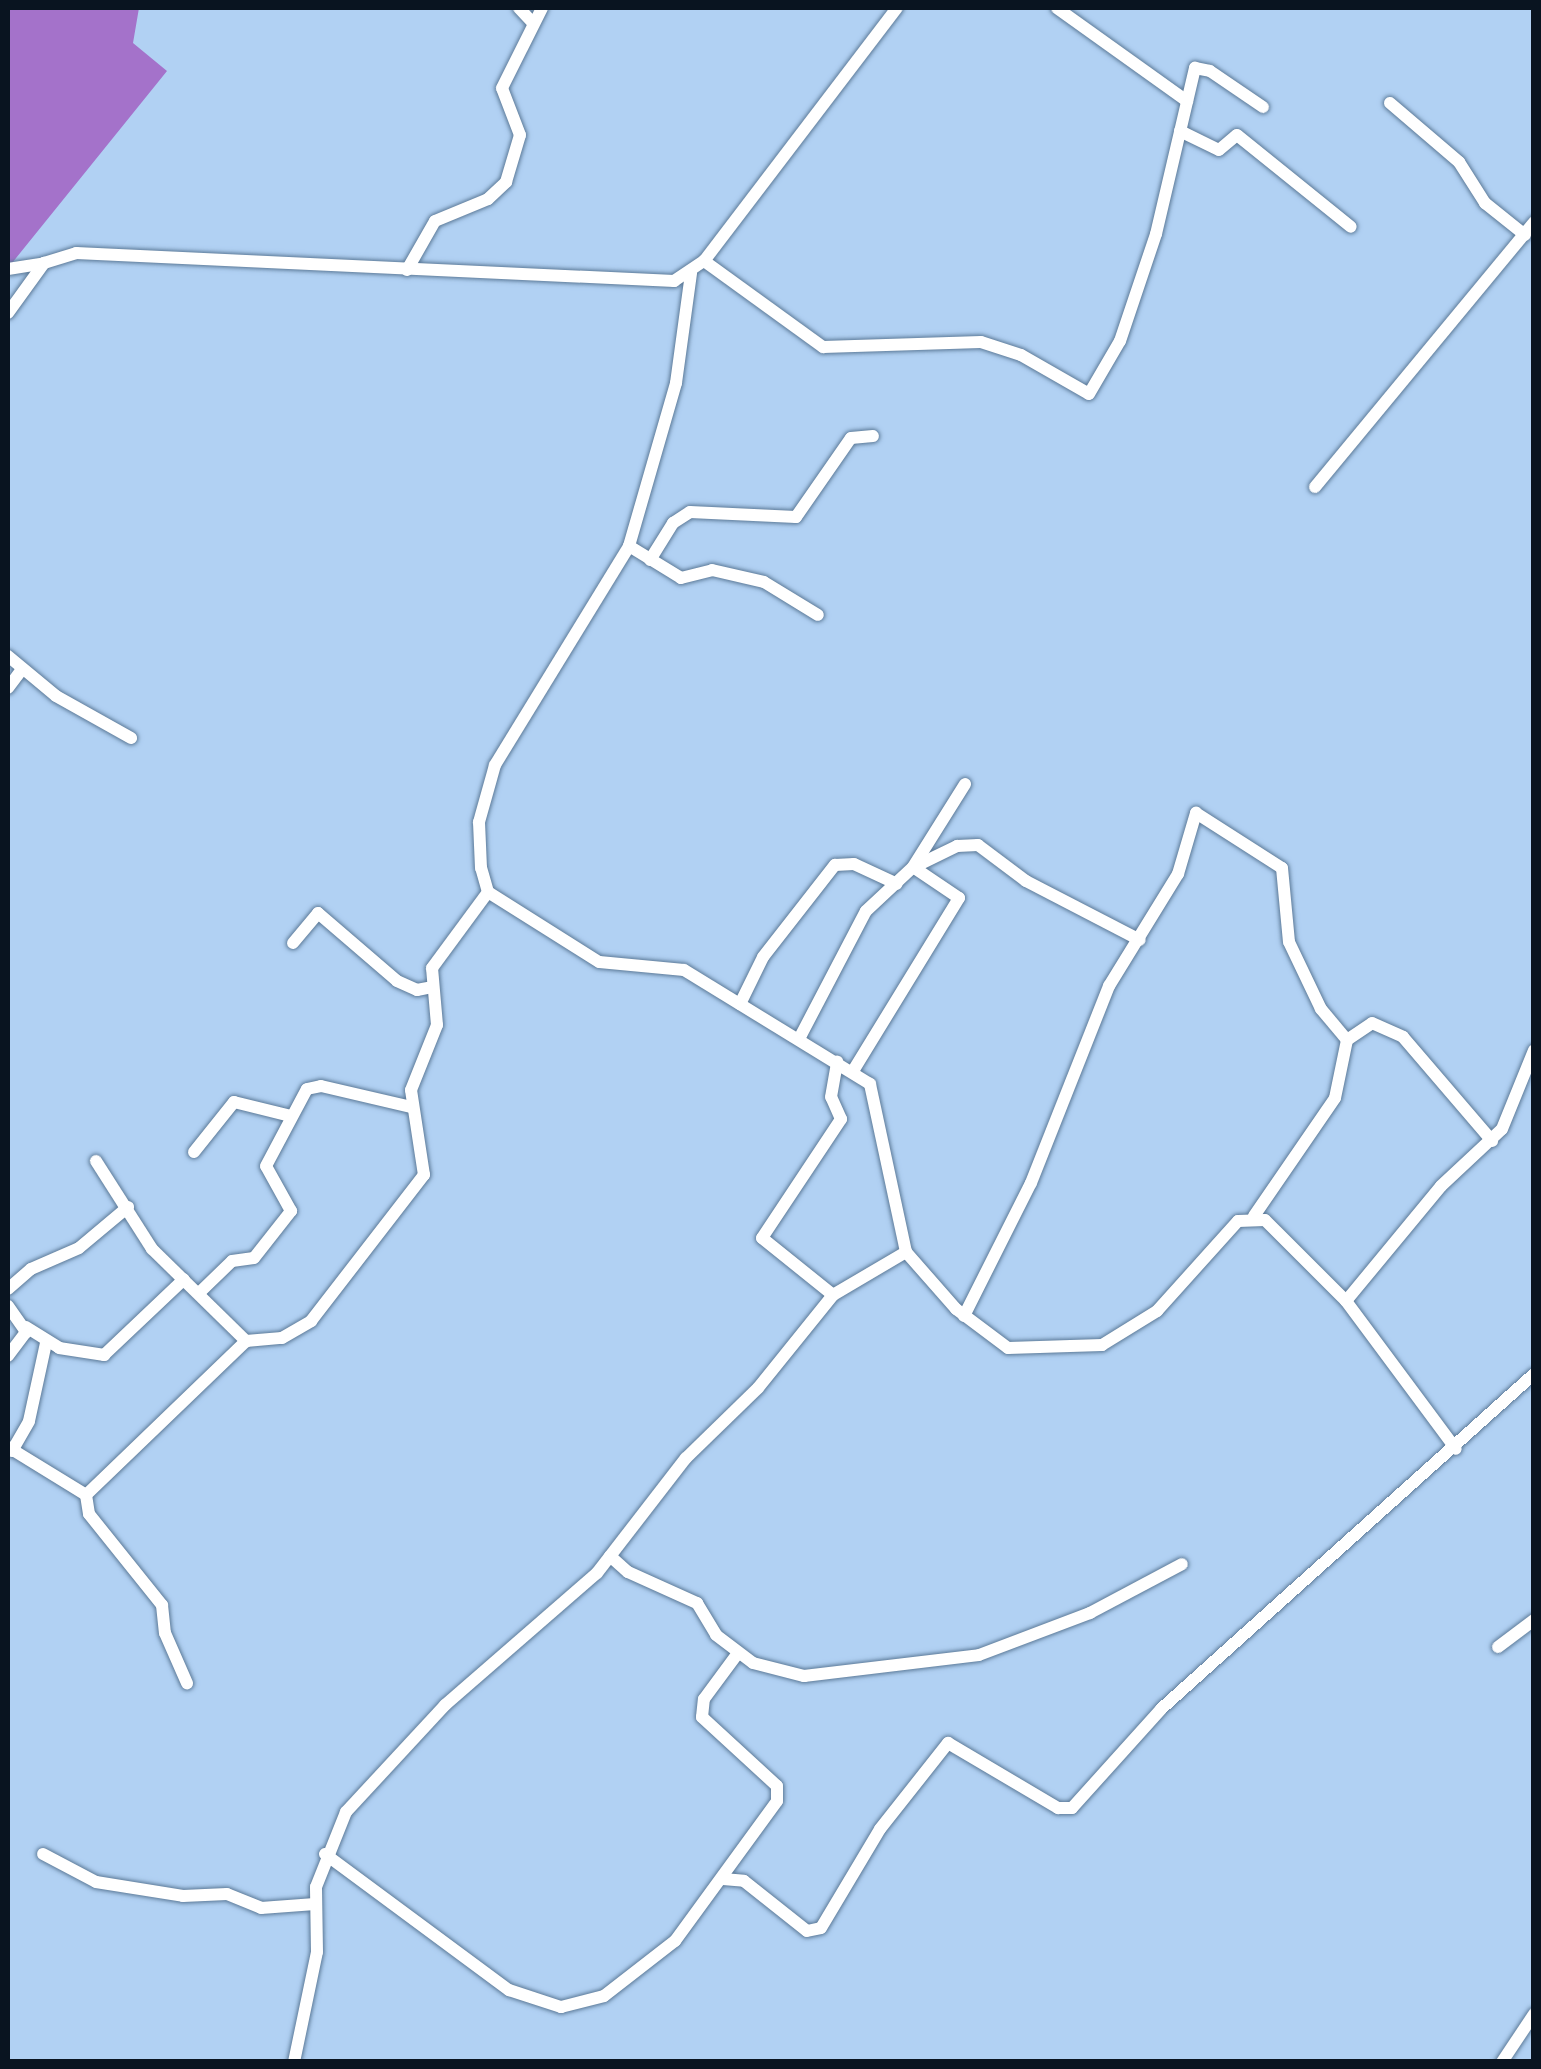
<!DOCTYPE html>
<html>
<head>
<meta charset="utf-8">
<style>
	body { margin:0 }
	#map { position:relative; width:1541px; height:2069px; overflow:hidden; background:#b1d1f3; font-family:"DejaVu Sans",sans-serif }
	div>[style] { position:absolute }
	.forest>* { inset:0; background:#a472ca }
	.roads { filter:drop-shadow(0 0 2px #5c7a98) drop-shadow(0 0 2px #5c7a98) }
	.minor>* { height:12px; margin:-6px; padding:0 6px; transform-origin:6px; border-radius:6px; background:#fff }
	span { translate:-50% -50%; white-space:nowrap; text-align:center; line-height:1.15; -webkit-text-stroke:8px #c4def9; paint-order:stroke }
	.frame { position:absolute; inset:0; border:10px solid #091420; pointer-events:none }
</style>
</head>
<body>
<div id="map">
	<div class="forest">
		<div style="clip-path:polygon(8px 8px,139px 8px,133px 43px,167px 71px,8px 268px)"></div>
	</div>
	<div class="roads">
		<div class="minor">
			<div style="left:519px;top:8px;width:21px;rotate:47deg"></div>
			<div style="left:1057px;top:8px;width:160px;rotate:35.6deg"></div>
			<div style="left:1390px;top:103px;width:91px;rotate:40.5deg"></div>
			<div style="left:1459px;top:162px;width:49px;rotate:57.6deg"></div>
			<div style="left:1485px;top:203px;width:51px;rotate:38.7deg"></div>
			<div style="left:1180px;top:131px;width:43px;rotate:26deg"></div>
			<div style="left:1219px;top:150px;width:23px;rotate:-40deg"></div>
			<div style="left:1237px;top:135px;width:146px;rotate:38.9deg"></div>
			<div style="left:704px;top:261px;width:147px;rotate:35.9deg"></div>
			<div style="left:823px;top:347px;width:158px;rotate:-1.8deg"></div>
			<div style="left:981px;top:342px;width:42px;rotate:18deg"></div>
			<div style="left:1021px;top:355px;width:78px;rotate:29.8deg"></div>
			<div style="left:1089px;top:394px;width:61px;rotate:-59.7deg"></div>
			<div style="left:1120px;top:341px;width:113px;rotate:-71.4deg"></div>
			<div style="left:1156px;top:234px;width:171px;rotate:-76.8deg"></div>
			<div style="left:1195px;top:68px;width:15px;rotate:11deg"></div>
			<div style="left:1210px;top:71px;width:64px;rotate:34.2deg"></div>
			<div style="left:8px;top:269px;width:36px;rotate:-9deg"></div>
			<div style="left:407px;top:270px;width:56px;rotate:-60.3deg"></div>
			<div style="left:435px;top:221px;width:57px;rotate:-22.5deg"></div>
			<div style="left:488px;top:199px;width:25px;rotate:-43deg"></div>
			<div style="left:506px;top:182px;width:49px;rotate:-73.4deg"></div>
			<div style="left:520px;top:135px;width:50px;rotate:-111deg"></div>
			<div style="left:502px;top:88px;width:89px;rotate:-63.4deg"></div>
			<div style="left:8px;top:313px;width:62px;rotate:-54.2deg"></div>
			<div style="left:44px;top:263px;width:34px;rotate:-17deg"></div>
			<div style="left:76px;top:253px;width:599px;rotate:2.68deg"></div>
			<div style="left:674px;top:281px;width:36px;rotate:-34deg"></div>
			<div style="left:704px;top:261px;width:318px;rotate:-52.7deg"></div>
			<div style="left:1315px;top:487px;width:344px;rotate:-50.4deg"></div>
			<div style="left:629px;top:546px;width:61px;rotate:31.6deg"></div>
			<div style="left:681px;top:578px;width:32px;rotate:-14deg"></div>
			<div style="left:712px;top:570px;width:53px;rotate:13deg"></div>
			<div style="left:764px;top:582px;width:63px;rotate:31.4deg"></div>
			<div style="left:650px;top:560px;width:44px;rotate:-58.1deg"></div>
			<div style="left:673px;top:523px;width:20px;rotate:-33deg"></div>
			<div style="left:690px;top:512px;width:106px;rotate:2.7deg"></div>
			<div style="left:796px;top:517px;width:96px;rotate:-55.2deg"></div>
			<div style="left:851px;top:438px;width:22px;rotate:-5deg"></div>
			<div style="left:8px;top:656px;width:62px;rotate:39.8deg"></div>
			<div style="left:56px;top:696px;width:86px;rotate:29.2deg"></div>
			<div style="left:8px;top:688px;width:21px;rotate:-53deg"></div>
			<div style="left:916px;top:866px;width:46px;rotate:-26deg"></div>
			<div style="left:957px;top:846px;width:21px;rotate:-3deg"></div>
			<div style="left:978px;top:845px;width:60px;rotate:36.9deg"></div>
			<div style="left:1026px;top:881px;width:128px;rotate:27.4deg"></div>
			<div style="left:293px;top:943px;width:39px;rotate:-50deg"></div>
			<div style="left:318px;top:913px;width:104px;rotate:40.7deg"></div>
			<div style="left:397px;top:981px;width:22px;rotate:24deg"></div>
			<div style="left:417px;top:990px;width:15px;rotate:-11deg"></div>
			<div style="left:740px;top:1004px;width:52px;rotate:-63.9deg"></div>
			<div style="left:763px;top:957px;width:117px;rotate:-52deg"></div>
			<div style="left:835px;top:865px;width:19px;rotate:-3deg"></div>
			<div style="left:854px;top:864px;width:47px;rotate:24.9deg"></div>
			<div style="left:799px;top:1039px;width:144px;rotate:-62.4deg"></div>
			<div style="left:866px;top:911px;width:64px;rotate:-43.1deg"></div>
			<div style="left:913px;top:867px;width:98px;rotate:-57.9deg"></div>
			<div style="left:853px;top:1071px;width:203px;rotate:-58.5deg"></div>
			<div style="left:959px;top:898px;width:55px;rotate:-146deg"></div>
			<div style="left:194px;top:1152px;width:64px;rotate:-51.3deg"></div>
			<div style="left:234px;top:1102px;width:59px;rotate:13.8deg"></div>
			<div style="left:96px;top:1161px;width:104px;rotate:57.5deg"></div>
			<div style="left:152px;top:1249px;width:132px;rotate:44.4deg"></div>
			<div style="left:1254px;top:1216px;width:143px;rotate:-55.5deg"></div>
			<div style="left:1335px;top:1098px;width:59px;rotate:-78.3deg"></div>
			<div style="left:1347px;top:1040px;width:30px;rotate:-34deg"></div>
			<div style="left:1372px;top:1023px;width:34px;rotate:24deg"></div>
			<div style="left:1403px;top:1037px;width:137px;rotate:49.4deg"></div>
			<div style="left:906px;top:1252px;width:76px;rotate:48.7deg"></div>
			<div style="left:956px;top:1309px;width:65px;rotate:36.9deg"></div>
			<div style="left:1008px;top:1348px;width:94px;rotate:-1.8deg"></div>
			<div style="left:1102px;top:1345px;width:65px;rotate:-31.7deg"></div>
			<div style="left:1157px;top:1311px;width:121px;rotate:-48deg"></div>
			<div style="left:1238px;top:1221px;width:27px;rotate:-2deg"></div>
			<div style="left:1265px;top:1220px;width:115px;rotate:45deg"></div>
			<div style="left:1346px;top:1301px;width:184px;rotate:53.4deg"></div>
			<div style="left:8px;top:1289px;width:30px;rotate:-41deg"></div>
			<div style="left:31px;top:1269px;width:52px;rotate:-23.6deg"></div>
			<div style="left:79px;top:1248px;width:64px;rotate:-39.9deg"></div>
			<div style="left:199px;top:1293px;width:46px;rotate:-44.1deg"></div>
			<div style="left:232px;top:1261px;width:22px;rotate:-8deg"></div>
			<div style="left:254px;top:1258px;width:60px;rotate:-51.8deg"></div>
			<div style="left:291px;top:1211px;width:51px;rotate:-119.1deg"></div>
			<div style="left:266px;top:1166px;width:87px;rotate:-62deg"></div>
			<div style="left:307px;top:1089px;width:14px;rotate:-12deg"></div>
			<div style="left:321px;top:1086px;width:92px;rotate:13.1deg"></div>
			<div style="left:833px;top:1295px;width:91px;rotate:-141.2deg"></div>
			<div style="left:762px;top:1238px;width:143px;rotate:-56.4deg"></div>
			<div style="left:841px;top:1119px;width:24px;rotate:-114deg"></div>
			<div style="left:831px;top:1097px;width:36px;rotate:-80deg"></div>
			<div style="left:1346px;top:1301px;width:149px;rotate:-50.4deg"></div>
			<div style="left:1441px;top:1186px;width:83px;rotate:-43.1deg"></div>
			<div style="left:1502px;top:1129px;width:85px;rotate:-67.9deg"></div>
			<div style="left:8px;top:1306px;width:32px;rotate:55deg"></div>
			<div style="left:26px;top:1332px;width:30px;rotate:127deg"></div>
			<div style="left:964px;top:1316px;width:149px;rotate:-63.3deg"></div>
			<div style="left:1031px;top:1183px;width:212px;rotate:-68.4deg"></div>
			<div style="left:1109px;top:986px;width:132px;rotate:-58.4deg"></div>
			<div style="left:1178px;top:874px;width:64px;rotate:-73.6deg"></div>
			<div style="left:1196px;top:813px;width:102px;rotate:32.6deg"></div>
			<div style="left:1282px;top:868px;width:74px;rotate:84.6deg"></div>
			<div style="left:1289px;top:942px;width:74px;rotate:64.5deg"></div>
			<div style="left:1321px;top:1009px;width:40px;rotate:50deg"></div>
			<div style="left:26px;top:1327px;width:39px;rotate:32deg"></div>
			<div style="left:59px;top:1348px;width:46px;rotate:8.8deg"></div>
			<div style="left:104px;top:1355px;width:110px;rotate:-43.5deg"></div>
			<div style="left:8px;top:1447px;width:92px;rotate:31.6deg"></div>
			<div style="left:86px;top:1495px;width:222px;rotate:-43.9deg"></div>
			<div style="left:246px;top:1341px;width:36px;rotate:-5deg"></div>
			<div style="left:282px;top:1338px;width:34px;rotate:-30deg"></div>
			<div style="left:311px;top:1321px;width:185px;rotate:-52.3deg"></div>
			<div style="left:424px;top:1175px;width:86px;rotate:-98.7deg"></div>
			<div style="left:411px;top:1090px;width:70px;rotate:-68.2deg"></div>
			<div style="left:437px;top:1025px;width:57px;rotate:-95deg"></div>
			<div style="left:432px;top:968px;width:94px;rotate:-53.6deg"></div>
			<div style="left:12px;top:1451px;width:34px;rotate:-60deg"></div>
			<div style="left:29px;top:1421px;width:80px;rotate:-77.7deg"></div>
			<div style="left:86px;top:1495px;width:19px;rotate:81deg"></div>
			<div style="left:89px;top:1514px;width:117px;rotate:51.3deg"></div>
			<div style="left:162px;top:1605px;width:28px;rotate:84deg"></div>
			<div style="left:165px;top:1633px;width:55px;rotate:66.3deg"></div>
			<div style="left:610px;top:1556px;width:24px;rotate:42deg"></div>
			<div style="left:628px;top:1572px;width:76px;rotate:24.2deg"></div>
			<div style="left:697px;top:1603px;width:37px;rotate:59deg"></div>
			<div style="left:716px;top:1635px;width:46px;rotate:37.1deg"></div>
			<div style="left:753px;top:1663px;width:53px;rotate:14.3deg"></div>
			<div style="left:804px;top:1676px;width:176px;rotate:-6.8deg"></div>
			<div style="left:979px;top:1655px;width:119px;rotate:-20.7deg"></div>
			<div style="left:1090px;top:1613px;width:104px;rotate:-28deg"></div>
			<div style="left:1498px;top:1647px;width:45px;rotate:-36.9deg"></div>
			<div style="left:43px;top:1854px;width:60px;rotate:27.8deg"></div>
			<div style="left:96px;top:1882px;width:88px;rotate:9.1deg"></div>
			<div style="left:183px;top:1896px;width:44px;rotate:-2.6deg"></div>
			<div style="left:227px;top:1894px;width:37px;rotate:22deg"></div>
			<div style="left:261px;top:1908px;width:54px;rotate:-4.2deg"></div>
			<div style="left:325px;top:1854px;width:229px;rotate:36.5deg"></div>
			<div style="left:509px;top:1990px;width:55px;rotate:18.1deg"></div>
			<div style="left:561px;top:2007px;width:44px;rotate:-14.3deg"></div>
			<div style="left:604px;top:1996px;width:90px;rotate:-37.8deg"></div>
			<div style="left:675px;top:1941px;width:173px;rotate:-53.9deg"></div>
			<div style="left:777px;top:1801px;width:15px;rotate:-90deg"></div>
			<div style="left:777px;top:1786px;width:102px;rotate:-137.4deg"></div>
			<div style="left:702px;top:1717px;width:18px;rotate:-84deg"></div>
			<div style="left:704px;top:1699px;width:57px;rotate:-53.5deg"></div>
			<div style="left:723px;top:1879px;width:21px;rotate:5deg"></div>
			<div style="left:744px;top:1881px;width:80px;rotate:38.4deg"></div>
			<div style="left:807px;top:1931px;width:14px;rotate:-12deg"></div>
			<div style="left:821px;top:1928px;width:115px;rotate:-59.2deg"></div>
			<div style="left:880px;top:1829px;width:110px;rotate:-51.7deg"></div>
			<div style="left:948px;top:1743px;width:128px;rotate:30.6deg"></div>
			<div style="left:1058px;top:1808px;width:14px"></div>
			<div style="left:1072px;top:1808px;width:133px;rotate:-48deg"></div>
			<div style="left:1161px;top:1709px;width:501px;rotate:-41.93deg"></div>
			<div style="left:294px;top:2062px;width:112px;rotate:-78.2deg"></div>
			<div style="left:317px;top:1952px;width:65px;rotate:-90.9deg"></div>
			<div style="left:316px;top:1887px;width:81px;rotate:-68.2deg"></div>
			<div style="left:346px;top:1812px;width:146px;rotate:-47.2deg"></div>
			<div style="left:445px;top:1705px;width:201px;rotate:-41deg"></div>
			<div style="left:597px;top:1573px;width:145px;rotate:-52.3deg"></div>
			<div style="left:686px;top:1458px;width:100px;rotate:-44.2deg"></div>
			<div style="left:758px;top:1388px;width:119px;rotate:-51.1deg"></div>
			<div style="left:833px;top:1295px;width:85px;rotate:-30.5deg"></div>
			<div style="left:906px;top:1252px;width:172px;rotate:-102.1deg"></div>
			<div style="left:870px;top:1084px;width:218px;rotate:-148.5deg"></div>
			<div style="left:684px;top:970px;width:85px;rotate:-174.6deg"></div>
			<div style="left:599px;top:962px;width:131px;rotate:-147.8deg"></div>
			<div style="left:488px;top:892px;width:25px;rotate:-106deg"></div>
			<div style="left:481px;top:868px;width:46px;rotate:-92.5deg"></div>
			<div style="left:479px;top:822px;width:59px;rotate:-74.3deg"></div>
			<div style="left:495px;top:765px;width:257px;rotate:-58.5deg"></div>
			<div style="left:629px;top:546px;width:170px;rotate:-73.9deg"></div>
			<div style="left:676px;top:383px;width:111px;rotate:-82.2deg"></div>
			<div style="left:1502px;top:2062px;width:58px;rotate:-56.3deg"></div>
		</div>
	</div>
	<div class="frame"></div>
</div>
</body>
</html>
